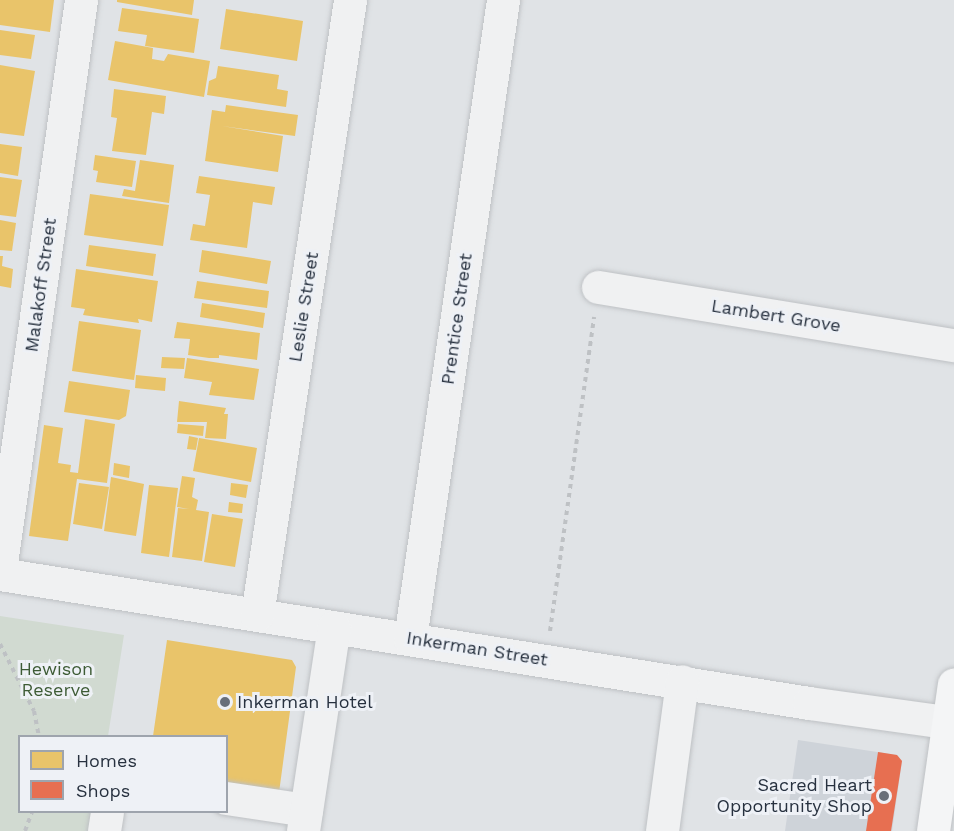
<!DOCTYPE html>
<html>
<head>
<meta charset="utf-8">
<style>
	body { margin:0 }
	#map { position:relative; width:954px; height:831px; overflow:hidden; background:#e0e3e6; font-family:"Work Sans",sans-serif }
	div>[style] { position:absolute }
	.built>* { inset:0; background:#ced3d9 }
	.green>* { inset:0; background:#d1dad1 }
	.homes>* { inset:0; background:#e9c46a }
	.shops>* { inset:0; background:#e76f51 }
	.path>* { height:4px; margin-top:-2px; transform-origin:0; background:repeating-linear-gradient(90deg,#bec1c4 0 4.5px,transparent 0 9px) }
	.roads { filter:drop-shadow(0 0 2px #bec1c4) drop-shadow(0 0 2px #bec1c4) }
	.minor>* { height:33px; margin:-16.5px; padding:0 16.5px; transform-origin:16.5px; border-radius:16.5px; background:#f0f1f2 }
	.major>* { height:33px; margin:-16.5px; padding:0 16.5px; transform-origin:16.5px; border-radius:16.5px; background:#f4f5f6 }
	.dots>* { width:16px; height:16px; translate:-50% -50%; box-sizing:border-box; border:3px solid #eef1f6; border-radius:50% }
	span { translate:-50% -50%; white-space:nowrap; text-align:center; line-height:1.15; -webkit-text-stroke:6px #eef1f6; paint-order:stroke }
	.street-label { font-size:18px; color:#27313f }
	.park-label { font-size:18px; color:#3d5b35 }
	.poi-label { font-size:18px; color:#27313f }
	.left { translate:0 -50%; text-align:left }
	.right { translate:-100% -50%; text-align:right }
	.legend { position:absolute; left:18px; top:735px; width:210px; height:78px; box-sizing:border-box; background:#eef1f6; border:2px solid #9ea4ad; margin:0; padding:8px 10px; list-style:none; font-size:18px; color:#27313f }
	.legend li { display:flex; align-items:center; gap:12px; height:30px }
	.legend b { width:30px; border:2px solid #9ea4ad }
</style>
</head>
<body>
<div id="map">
	<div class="built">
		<div style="clip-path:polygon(798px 740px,897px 755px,902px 761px,892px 831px,785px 831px)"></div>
	</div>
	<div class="green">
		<div style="clip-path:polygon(0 616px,124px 635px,108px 736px,20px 736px,20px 812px,97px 812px,94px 831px,0 831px)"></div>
	</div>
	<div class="homes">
		<div style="clip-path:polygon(0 0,54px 0,50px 32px,0 25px)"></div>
		<div style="clip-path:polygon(117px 0,194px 0,192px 15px,117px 2px)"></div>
		<div style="clip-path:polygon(122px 8px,199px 19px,194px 53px,145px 46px,147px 35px,118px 31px)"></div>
		<div style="clip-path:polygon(226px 9px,303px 21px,297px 61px,220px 49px)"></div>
		<div style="clip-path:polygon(0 30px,35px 35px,31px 59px,0 55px)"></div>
		<div style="clip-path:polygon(115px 41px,153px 48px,152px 59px,164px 61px,168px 54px,210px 61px,204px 97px,108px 80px)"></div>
		<div style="clip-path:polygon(0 65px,35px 71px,24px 136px,0 133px)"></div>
		<div style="clip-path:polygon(218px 66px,279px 75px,277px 89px,288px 91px,286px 107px,207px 95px,209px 81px,216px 78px)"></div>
		<div style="clip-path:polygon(114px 89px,166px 96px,164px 114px,152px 112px,146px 155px,112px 151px,117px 118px,111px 117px)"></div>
		<div style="clip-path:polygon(226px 105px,298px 115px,295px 136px,222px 126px,283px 136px,278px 172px,205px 161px,212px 110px,225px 112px)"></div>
		<div style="clip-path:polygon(0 144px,22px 147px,18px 176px,0 173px)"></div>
		<div style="clip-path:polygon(95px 155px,136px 161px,132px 187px,96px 182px,98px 171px,93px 170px)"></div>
		<div style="clip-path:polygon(140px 160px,174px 165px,169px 203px,122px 196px,124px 189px,135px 191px)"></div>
		<div style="clip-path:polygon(199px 176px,275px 187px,272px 205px,253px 202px,247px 248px,190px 240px,193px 224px,205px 226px,210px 195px,196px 193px)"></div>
		<div style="clip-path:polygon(0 177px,22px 180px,16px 217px,0 215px)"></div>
		<div style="clip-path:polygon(90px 194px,169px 205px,163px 246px,84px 235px)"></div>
		<div style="clip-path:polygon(0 220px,16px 223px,12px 251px,0 250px)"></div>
		<div style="clip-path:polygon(89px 245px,156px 254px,153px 276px,86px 266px)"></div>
		<div style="clip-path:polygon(202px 250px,271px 261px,267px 284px,199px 272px)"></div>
		<div style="clip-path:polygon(0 256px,3px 256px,2px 266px,13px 269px,11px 288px,0 286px)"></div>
		<div style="clip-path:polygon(76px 269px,158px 281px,152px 322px,138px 319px,139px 323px,83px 315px,85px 309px,71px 307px)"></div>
		<div style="clip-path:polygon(197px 281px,269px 291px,267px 308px,194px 298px)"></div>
		<div style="clip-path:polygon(202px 303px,265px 313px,263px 328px,200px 317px)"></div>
		<div style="clip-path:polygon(79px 321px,141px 330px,134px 380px,72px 371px)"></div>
		<div style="clip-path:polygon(177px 322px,260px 333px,257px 360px,219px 355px,219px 358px,209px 358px,188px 355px,190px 339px,174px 338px)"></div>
		<div style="clip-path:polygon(162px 357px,185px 358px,184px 369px,161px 368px)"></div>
		<div style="clip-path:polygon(187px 358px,259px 369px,254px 400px,209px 395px,212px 382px,184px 378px)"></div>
		<div style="clip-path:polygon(136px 375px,166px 378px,165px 391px,135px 388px)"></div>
		<div style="clip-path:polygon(69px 381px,130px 390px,126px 416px,119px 420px,64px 412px)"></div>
		<div style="clip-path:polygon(179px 401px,226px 408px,224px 414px,228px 414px,226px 439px,205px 438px,207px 422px,177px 422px)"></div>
		<div style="clip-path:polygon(85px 419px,115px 424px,107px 483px,77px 479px,68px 541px,29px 536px,44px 425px,63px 428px,58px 463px,71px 465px,70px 472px,78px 473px)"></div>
		<div style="clip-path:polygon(178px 424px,204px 426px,203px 436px,177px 433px)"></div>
		<div style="clip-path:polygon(189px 436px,198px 438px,196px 450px,187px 449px)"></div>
		<div style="clip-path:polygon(199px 438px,257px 448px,251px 482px,193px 471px)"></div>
		<div style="clip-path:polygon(114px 463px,130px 466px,129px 478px,113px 475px)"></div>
		<div style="clip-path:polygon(182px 476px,195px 478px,192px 497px,198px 500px,196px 510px,209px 512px,202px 561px,172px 557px,178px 508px,189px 509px,177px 507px)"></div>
		<div style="clip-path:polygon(111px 477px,144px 484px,136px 536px,104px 531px)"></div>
		<div style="clip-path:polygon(79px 483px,109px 487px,102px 529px,73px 524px)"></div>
		<div style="clip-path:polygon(231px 483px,248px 485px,246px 498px,230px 495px)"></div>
		<div style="clip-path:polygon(149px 485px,178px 488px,169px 557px,141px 553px)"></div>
		<div style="clip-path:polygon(229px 502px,243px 504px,242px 513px,228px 512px)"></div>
		<div style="clip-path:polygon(212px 514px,243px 519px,235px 567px,204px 562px)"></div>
		<div style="clip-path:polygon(167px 640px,292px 660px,296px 667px,278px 800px,226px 791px,226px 736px,153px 736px)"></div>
	</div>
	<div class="shops">
		<div style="clip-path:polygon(878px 752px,897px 755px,902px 761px,891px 831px,866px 831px)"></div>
	</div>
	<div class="path">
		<div style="left:550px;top:631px;width:317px;rotate:-82deg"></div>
		<div style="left:0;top:644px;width:75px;rotate:63.1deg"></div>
		<div style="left:34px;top:711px;width:25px;rotate:79deg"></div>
		<div style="left:25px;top:831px;width:20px;rotate:-70deg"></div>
	</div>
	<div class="roads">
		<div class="minor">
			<div style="left:598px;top:287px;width:361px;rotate:9.3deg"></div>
			<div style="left:0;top:570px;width:576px;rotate:-81.91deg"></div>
			<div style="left:0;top:574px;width:819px;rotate:9.06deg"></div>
			<div style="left:809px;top:703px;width:146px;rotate:7.9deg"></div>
			<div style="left:257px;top:615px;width:622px;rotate:-81.4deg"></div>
			<div style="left:410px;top:639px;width:646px;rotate:-81.72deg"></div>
			<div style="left:226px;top:798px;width:81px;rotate:8.5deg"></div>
			<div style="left:104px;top:831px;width:19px;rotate:-81deg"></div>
			<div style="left:303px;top:831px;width:206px;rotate:-81.4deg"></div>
			<div style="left:662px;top:831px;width:151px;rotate:-82.4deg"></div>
		</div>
		<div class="major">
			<div style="left:933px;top:831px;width:148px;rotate:-81.9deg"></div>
		</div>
	</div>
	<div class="dots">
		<div style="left:225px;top:702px;background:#686f79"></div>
		<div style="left:884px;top:796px;background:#686f79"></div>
	</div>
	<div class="street-label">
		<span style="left:41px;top:285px;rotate:-82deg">Malakoff Street</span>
		<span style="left:304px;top:307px;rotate:-81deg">Leslie Street</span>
		<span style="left:776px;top:316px;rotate:9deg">Lambert Grove</span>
		<span style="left:457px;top:319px;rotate:-82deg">Prentice Street</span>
		<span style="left:477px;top:649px;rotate:9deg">Inkerman Street</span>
	</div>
	<div class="park-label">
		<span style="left:56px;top:680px">Hewison<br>Reserve</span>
	</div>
	<div class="poi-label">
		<span class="left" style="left:237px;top:702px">Inkerman Hotel</span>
		<span class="right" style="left:872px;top:796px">Sacred Heart<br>Opportunity Shop</span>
	</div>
	<ul class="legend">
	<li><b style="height:16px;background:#e9c46a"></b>Homes</li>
	<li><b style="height:16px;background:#e76f51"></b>Shops</li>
	</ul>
</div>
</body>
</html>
